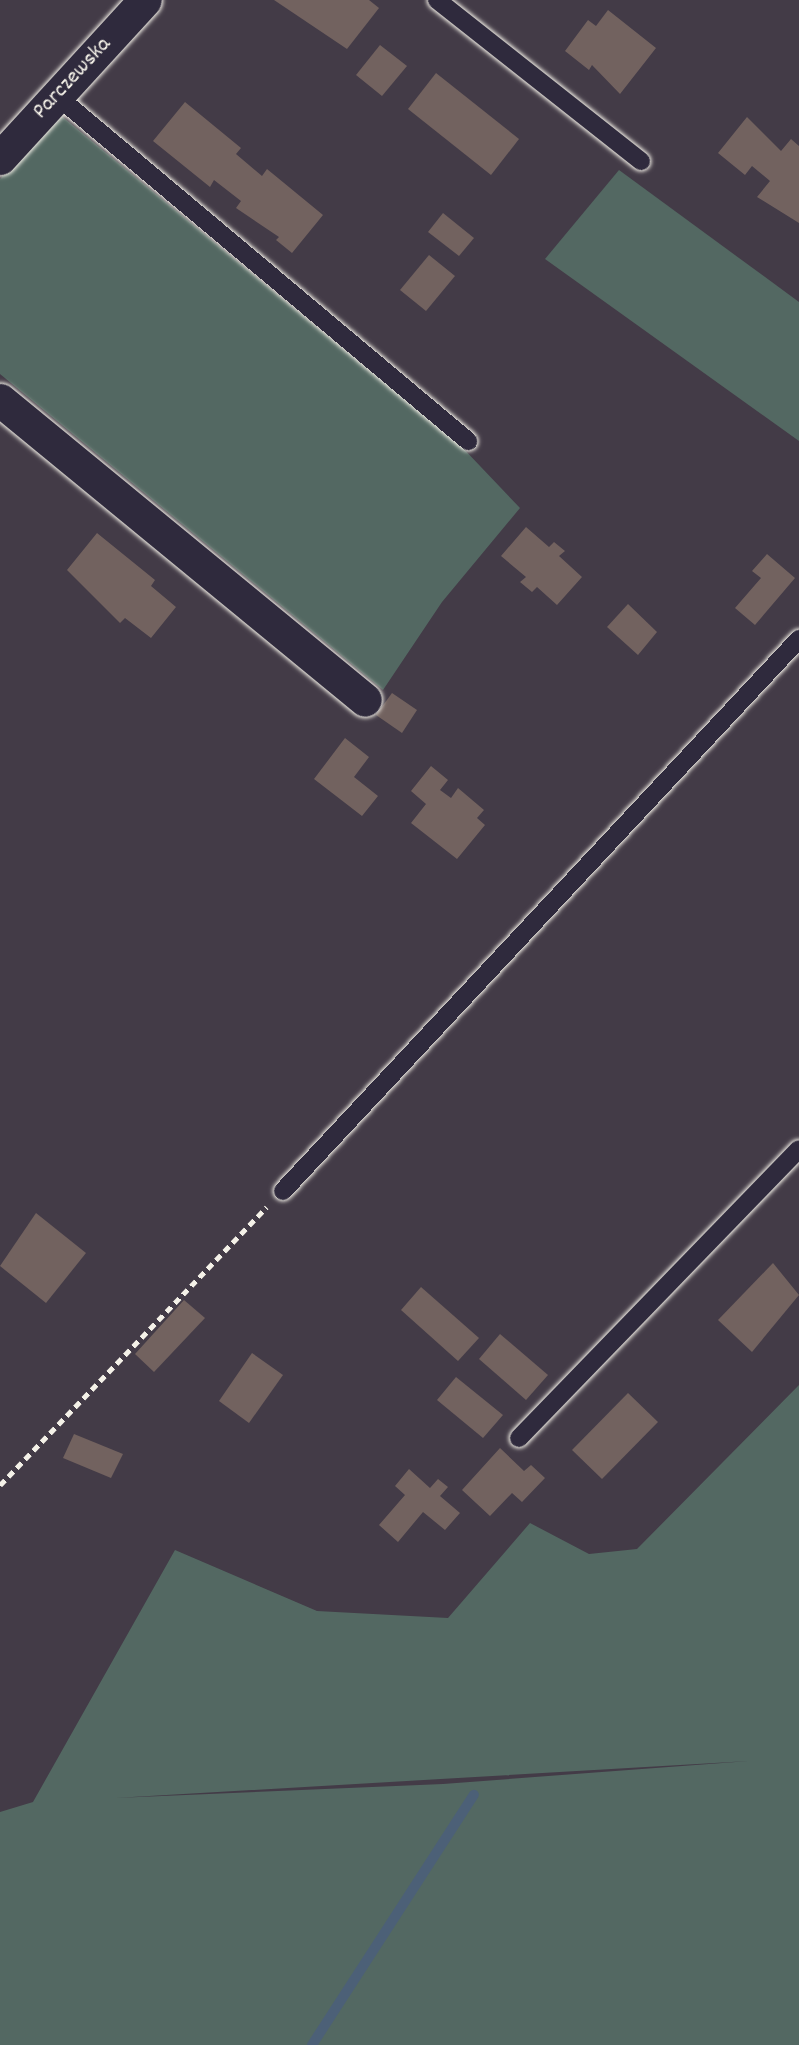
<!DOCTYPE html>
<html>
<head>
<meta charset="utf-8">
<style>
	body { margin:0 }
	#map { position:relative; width:799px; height:2045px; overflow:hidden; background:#433b47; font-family:Dekko,sans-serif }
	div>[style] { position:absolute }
	.green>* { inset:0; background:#536862 }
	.stream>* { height:10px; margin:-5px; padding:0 5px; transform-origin:5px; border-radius:5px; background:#4c6077 }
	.building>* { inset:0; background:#72625f }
	.path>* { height:4.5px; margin-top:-2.25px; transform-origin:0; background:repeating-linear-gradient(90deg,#f4f1e8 0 7px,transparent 0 12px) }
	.roads { filter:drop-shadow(0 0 2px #f4f1e8) drop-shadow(0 0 2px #f4f1e8) }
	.lane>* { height:18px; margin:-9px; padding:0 9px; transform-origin:9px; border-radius:9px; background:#2f2a3d }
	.street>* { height:33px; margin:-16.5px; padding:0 16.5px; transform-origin:16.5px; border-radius:16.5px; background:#2f2a3d }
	span { translate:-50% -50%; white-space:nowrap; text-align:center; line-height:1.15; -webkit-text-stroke:6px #2f2a3d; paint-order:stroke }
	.street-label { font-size:23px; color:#f4f1e8 }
</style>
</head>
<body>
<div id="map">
	<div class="green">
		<div style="clip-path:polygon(58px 113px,461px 446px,520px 508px,442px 602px,383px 690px,0 374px,0 179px)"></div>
		<div style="clip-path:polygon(619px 170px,799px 302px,799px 441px,545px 259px)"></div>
		<div style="clip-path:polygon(evenodd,799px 1385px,799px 2045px,0 2045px,0 1812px,33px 1802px,175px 1550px,317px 1611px,448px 1618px,530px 1523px,589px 1554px,637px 1549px,799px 1385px,749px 1761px,443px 1784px,115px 1798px,749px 1761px)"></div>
	</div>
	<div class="stream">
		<div style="left:312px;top:2045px;width:298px;rotate:-57.1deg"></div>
	</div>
	<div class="building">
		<div style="clip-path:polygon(274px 0,369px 0,379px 8px,347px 49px)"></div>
		<div style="clip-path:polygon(608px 10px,656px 48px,620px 94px,592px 65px,589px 70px,565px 51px,588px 20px,596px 26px)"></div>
		<div style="clip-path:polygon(380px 45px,407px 66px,382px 96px,356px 75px)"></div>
		<div style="clip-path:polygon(436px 73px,519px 139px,491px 175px,408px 109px)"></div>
		<div style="clip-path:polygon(185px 102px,241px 148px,236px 154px,262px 176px,267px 169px,323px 215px,292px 253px,276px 240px,279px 237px,236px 208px,241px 201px,214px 180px,210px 187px,153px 141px)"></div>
		<div style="clip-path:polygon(747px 117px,781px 151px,791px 139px,799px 146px,799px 223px,757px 197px,770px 181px,752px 166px,745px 175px,718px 153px)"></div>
		<div style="clip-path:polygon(443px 213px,474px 238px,459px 256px,428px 232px)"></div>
		<div style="clip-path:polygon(429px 255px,455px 276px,426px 311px,400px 290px)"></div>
		<div style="clip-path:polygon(526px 527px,549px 547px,554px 542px,565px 551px,559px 556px,582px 577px,557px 605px,537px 587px,532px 592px,520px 582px,526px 577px,501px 556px)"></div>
		<div style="clip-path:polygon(97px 533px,155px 580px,151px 586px,176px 607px,151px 638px,125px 618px,120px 623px,67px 570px)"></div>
		<div style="clip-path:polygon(767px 554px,795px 578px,755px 625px,735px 608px,761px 578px,752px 571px)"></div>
		<div style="clip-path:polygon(628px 604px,657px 632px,638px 655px,607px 627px)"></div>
		<div style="clip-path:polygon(392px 693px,417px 710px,402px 733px,376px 715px)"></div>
		<div style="clip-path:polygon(345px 738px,369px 757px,354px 777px,378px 796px,362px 816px,314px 779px)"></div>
		<div style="clip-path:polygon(431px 766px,448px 780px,440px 790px,451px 798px,458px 788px,484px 810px,477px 818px,485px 825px,457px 859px,411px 823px,426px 804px,411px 791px)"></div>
		<div style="clip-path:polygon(36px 1213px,86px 1253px,46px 1303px,0 1266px)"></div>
		<div style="clip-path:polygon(773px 1263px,799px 1295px,752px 1352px,718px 1320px)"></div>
		<div style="clip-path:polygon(421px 1287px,479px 1338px,458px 1361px,401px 1310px)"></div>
		<div style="clip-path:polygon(184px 1300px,205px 1318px,154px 1372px,135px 1354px)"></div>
		<div style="clip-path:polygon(500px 1334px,548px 1375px,526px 1400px,479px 1359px)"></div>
		<div style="clip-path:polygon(252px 1353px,283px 1375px,249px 1423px,219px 1401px)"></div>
		<div style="clip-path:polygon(456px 1377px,503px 1415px,483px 1438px,437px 1400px)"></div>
		<div style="clip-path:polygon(628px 1393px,658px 1422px,602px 1479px,572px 1450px)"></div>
		<div style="clip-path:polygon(74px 1434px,123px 1454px,111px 1478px,63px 1458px)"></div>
		<div style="clip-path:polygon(500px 1448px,524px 1471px,531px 1465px,545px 1478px,522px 1502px,512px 1493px,490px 1516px,462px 1490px)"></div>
		<div style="clip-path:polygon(409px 1469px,430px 1488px,438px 1479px,448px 1487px,440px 1496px,460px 1513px,445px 1530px,423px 1512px,398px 1542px,379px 1525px,405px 1495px,395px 1486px)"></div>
	</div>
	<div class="path">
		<div style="left:0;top:1485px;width:385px;rotate:-46.2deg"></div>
	</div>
	<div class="roads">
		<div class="lane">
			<div style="left:437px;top:0;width:260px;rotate:38.3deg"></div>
			<div style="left:57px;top:96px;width:537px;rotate:40.01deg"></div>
			<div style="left:283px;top:1191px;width:756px;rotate:-46.93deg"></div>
			<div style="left:519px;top:1438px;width:402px;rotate:-45.9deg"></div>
		</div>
		<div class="street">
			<div style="left:0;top:158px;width:214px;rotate:-47.5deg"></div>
			<div style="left:0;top:400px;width:472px;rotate:39.4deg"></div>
		</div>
	</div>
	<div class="street-label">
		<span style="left:73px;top:79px;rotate:-47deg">Parczewska</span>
	</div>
</div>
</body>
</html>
